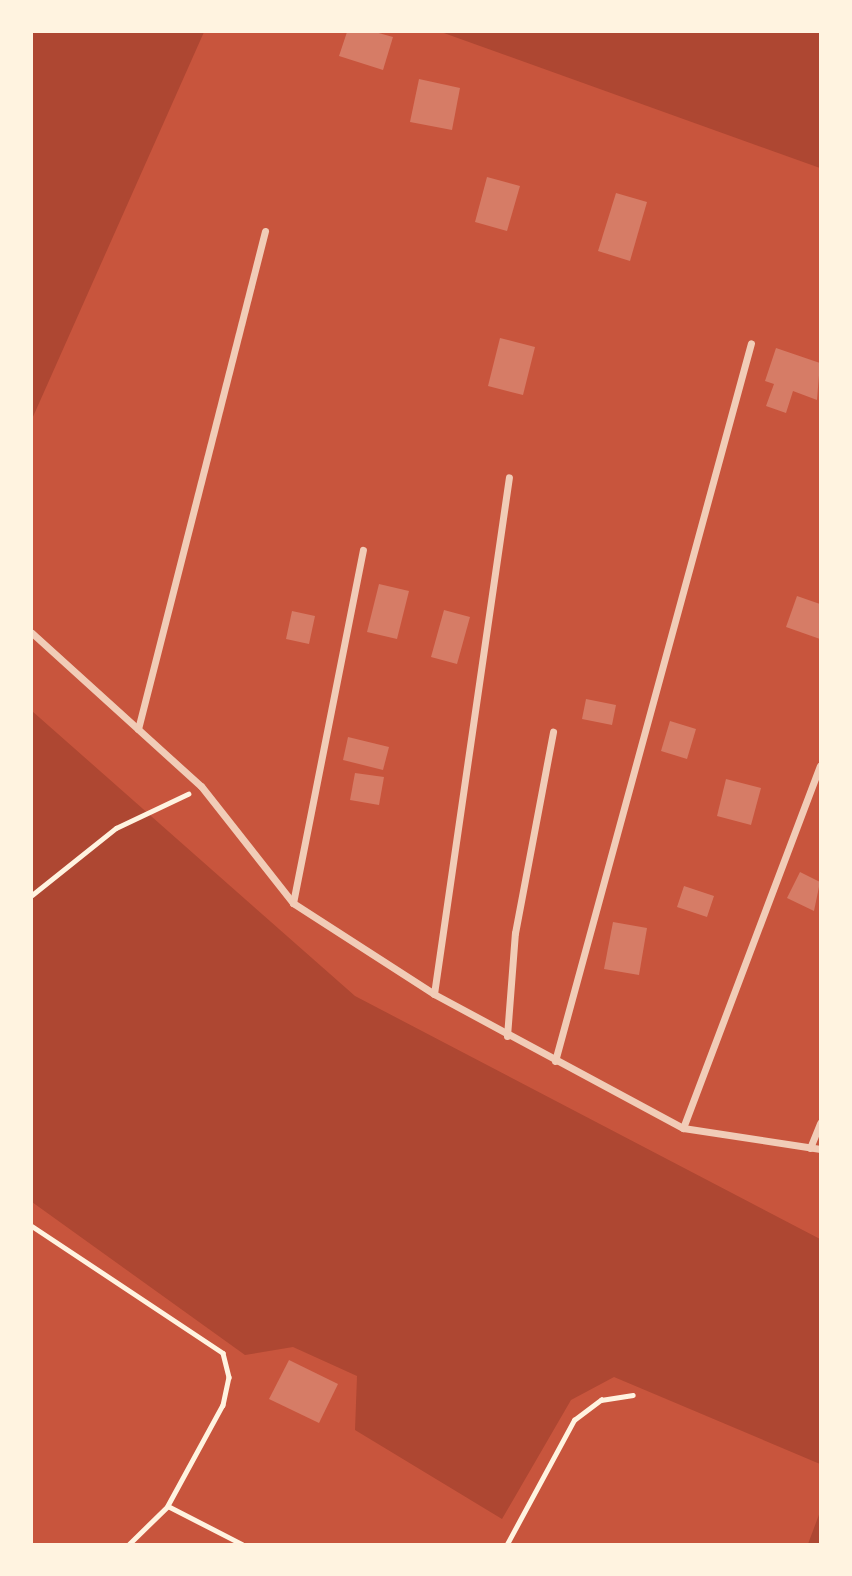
<!DOCTYPE html>
<html>
<head>
<meta charset="utf-8">
<style>
	body { margin:0 }
	#map { position:relative; width:852px; height:1576px; overflow:hidden; background:#c8553d; font-family:"Source Serif 4",serif }
	div>[style] { position:absolute }
	.green>* { inset:0; background:#ae4732 }
	.building>* { inset:0; background:#d67c66 }
	.path>* { height:4.5px; margin:-2.25px; padding:0 2.25px; transform-origin:2.25px; border-radius:2.25px; background:#fff3e0 }
	.minor>* { height:7px; margin:-3.5px; padding:0 3.5px; transform-origin:3.5px; border-radius:3.5px; background:#f1ccb7 }
	span { translate:-50% -50%; white-space:nowrap; text-align:center; line-height:1.15; -webkit-text-stroke:7px #fff3e0; paint-order:stroke }
	.frame { position:absolute; inset:0; border:33px solid #fff3e0; pointer-events:none }
</style>
</head>
<body>
<div id="map">
	<div class="green">
		<div style="clip-path:polygon(32px 32px,204px 32px,32px 419px)"></div>
		<div style="clip-path:polygon(441px 32px,820px 32px,820px 168px)"></div>
		<div style="clip-path:polygon(32px 711px,355px 996px,820px 1239px,820px 1464px,614px 1377px,571px 1400px,502px 1519px,355px 1430px,357px 1376px,293px 1347px,245px 1355px,32px 1202px)"></div>
		<div style="clip-path:polygon(820px 1512px,820px 1544px,808px 1544px)"></div>
	</div>
	<div class="building">
		<div style="clip-path:polygon(347px 32px,375px 32px,393px 37px,383px 70px,339px 56px)"></div>
		<div style="clip-path:polygon(419px 79px,460px 88px,452px 130px,410px 122px)"></div>
		<div style="clip-path:polygon(487px 177px,520px 186px,507px 231px,475px 222px)"></div>
		<div style="clip-path:polygon(616px 193px,647px 202px,630px 261px,598px 251px)"></div>
		<div style="clip-path:polygon(500px 338px,535px 347px,523px 395px,488px 386px)"></div>
		<div style="clip-path:polygon(776px 348px,820px 363px,817px 400px,793px 391px,786px 413px,766px 406px,774px 384px,765px 381px)"></div>
		<div style="clip-path:polygon(379px 584px,409px 591px,397px 639px,367px 632px)"></div>
		<div style="clip-path:polygon(797px 596px,820px 604px,820px 639px,786px 627px)"></div>
		<div style="clip-path:polygon(444px 610px,470px 617px,457px 664px,431px 657px)"></div>
		<div style="clip-path:polygon(292px 611px,315px 616px,309px 644px,286px 639px)"></div>
		<div style="clip-path:polygon(586px 699px,616px 705px,612px 725px,582px 719px)"></div>
		<div style="clip-path:polygon(670px 721px,696px 729px,687px 759px,661px 751px)"></div>
		<div style="clip-path:polygon(348px 737px,389px 747px,383px 770px,343px 760px)"></div>
		<div style="clip-path:polygon(355px 773px,384px 777px,379px 805px,350px 800px)"></div>
		<div style="clip-path:polygon(726px 779px,761px 788px,751px 825px,717px 816px)"></div>
		<div style="clip-path:polygon(800px 872px,820px 882px,814px 911px,787px 898px)"></div>
		<div style="clip-path:polygon(684px 886px,714px 896px,707px 917px,677px 907px)"></div>
		<div style="clip-path:polygon(613px 922px,647px 928px,639px 975px,604px 969px)"></div>
		<div style="clip-path:polygon(289px 1360px,338px 1384px,319px 1423px,269px 1399px)"></div>
	</div>
	<div class="path">
		<div style="left:32px;top:895px;width:107px;rotate:-38.6deg"></div>
		<div style="left:116px;top:828px;width:80px;rotate:-25.3deg"></div>
		<div style="left:32px;top:1226px;width:229px;rotate:33.6deg"></div>
		<div style="left:223px;top:1353px;width:25px;rotate:76deg"></div>
		<div style="left:229px;top:1377px;width:29px;rotate:102deg"></div>
		<div style="left:223px;top:1405px;width:115px;rotate:118.6deg"></div>
		<div style="left:168px;top:1506px;width:83px;rotate:27.2deg"></div>
		<div style="left:129px;top:1544px;width:54px;rotate:-44.3deg"></div>
		<div style="left:507px;top:1544px;width:141px;rotate:-61.6deg"></div>
		<div style="left:574px;top:1420px;width:34px;rotate:-37deg"></div>
		<div style="left:601px;top:1400px;width:32px;rotate:-9deg"></div>
	</div>
	<div class="minor">
		<div style="left:32px;top:633px;width:228px;rotate:42.2deg"></div>
		<div style="left:201px;top:786px;width:149px;rotate:51.8deg"></div>
		<div style="left:293px;top:903px;width:168px;rotate:32.8deg"></div>
		<div style="left:434px;top:994px;width:283px;rotate:28.3deg"></div>
		<div style="left:683px;top:1128px;width:139px;rotate:8.7deg"></div>
		<div style="left:138px;top:729px;width:514px;rotate:-75.69deg"></div>
		<div style="left:293px;top:903px;width:360px;rotate:-78.8deg"></div>
		<div style="left:434px;top:994px;width:522px;rotate:-81.75deg"></div>
		<div style="left:507px;top:1036px;width:103px;rotate:-85.6deg"></div>
		<div style="left:515px;top:933px;width:205px;rotate:-79.3deg"></div>
		<div style="left:555px;top:1061px;width:744px;rotate:-74.73deg"></div>
		<div style="left:683px;top:1128px;width:387px;rotate:-69.3deg"></div>
		<div style="left:810px;top:1148px;width:27px;rotate:-68deg"></div>
	</div>
	<div class="frame"></div>
</div>
</body>
</html>
